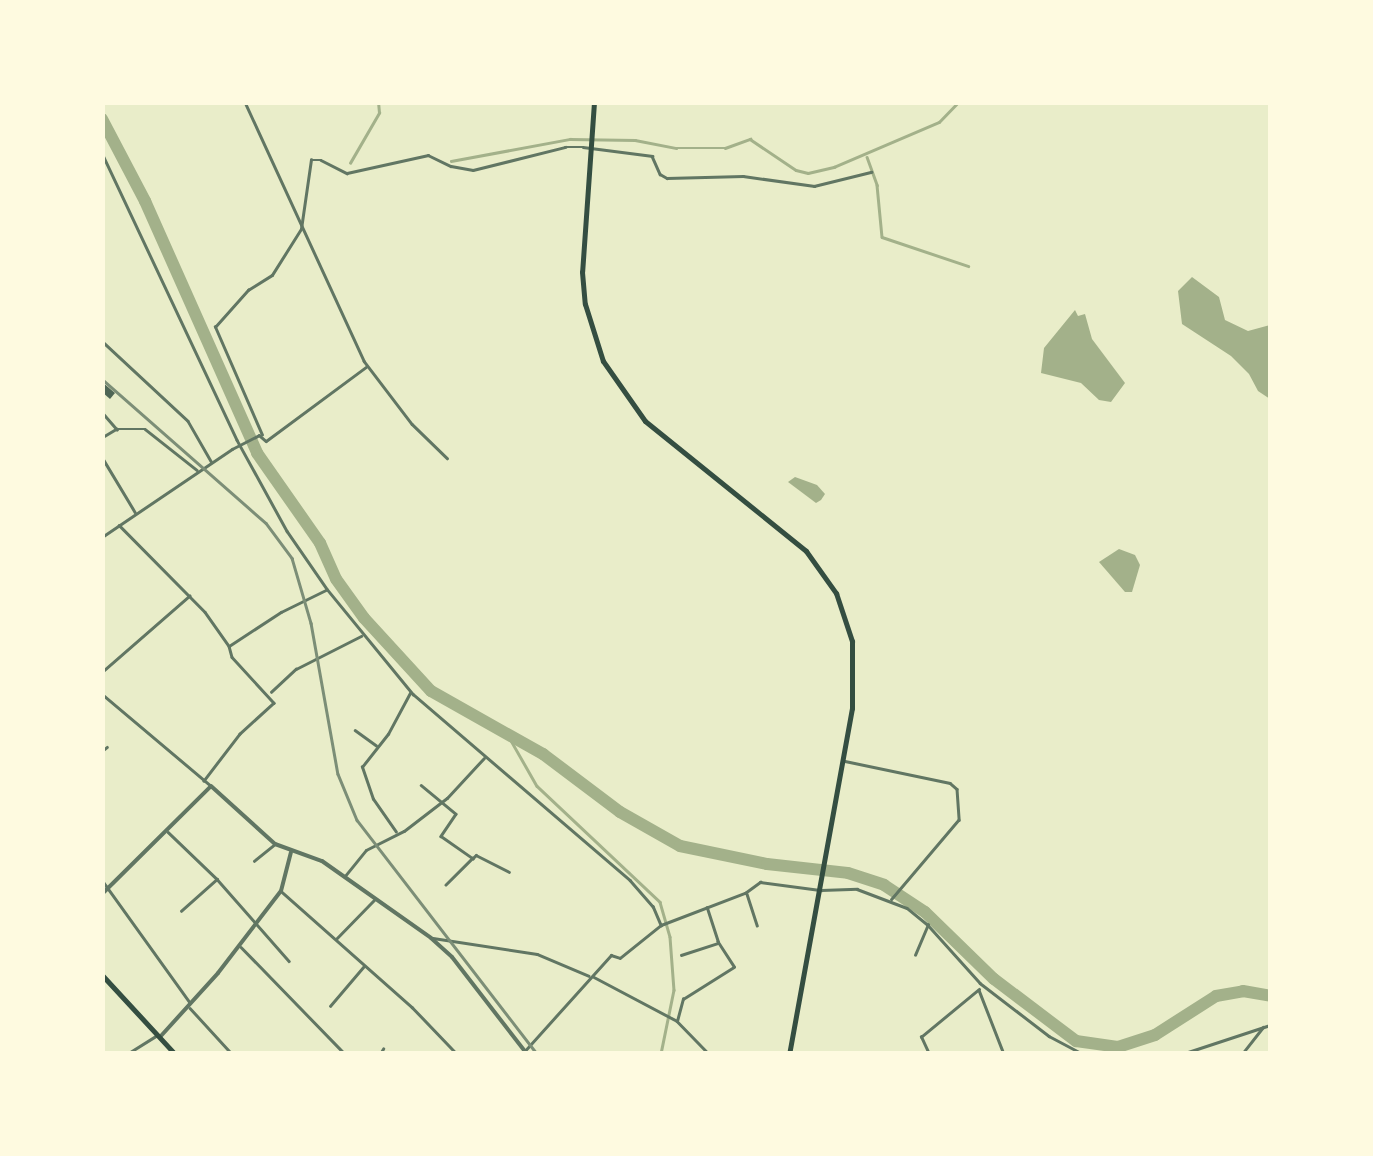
<!DOCTYPE html>
<html>
<head>
<meta charset="utf-8">
<style>
	body { margin:0 }
	#map { position:relative; width:1373px; height:1156px; overflow:hidden; background:#e9edc9; font-family:"Noto Sans",sans-serif }
	div>[style] { position:absolute }
	.water>* { inset:0; background:#a3b18a }
	.stream>* { height:2.5px; margin:-1.25px; padding:0 1.25px; transform-origin:1.25px; border-radius:1.25px; background:#a3b18a }
	.river>* { height:12px; margin:-6px; padding:0 6px; transform-origin:6px; border-radius:6px; background:#a3b18a }
	.building>* { inset:0; background:#4f6655 }
	.minor>* { height:2.5px; margin:-1.25px; padding:0 1.25px; transform-origin:1.25px; border-radius:1.25px; background:#617663 }
	.tertiary>* { height:4px; margin:-2px; padding:0 2px; transform-origin:2px; border-radius:2px; background:#617663 }
	.trunk>* { height:5px; margin:-2.5px; padding:0 2.5px; transform-origin:2.5px; border-radius:2.5px; background:#344e41 }
	.rail>* { height:2.5px; margin:-1.25px; padding:0 1.25px; transform-origin:1.25px; border-radius:1.25px; background:#7c8e77 }
	span { translate:-50% -50%; white-space:nowrap; text-align:center; line-height:1.15; -webkit-text-stroke:10px #fefae0; paint-order:stroke }
	.frame { position:absolute; inset:0; border:105px solid #fefae0; pointer-events:none }
</style>
</head>
<body>
<div id="map">
	<div class="water">
		<div style="clip-path:polygon(1192px 277px,1219px 297px,1225px 320px,1248px 331px,1270px 325px,1270px 399px,1258px 391px,1249px 374px,1231px 356px,1182px 324px,1178px 291px)"></div>
		<div style="clip-path:polygon(1075px 310px,1078px 316px,1085px 314px,1092px 339px,1125px 383px,1111px 402px,1099px 400px,1081px 383px,1041px 373px,1044px 348px)"></div>
		<div style="clip-path:polygon(795px 477px,817px 485px,825px 494px,821px 500px,816px 503px,788px 482px)"></div>
		<div style="clip-path:polygon(1119px 549px,1135px 555px,1140px 565px,1132px 592px,1125px 592px,1099px 562px)"></div>
	</div>
	<div class="stream">
		<div style="left:867px;top:157px;width:30px;rotate:70deg"></div>
		<div style="left:877px;top:185px;width:52px;rotate:84.5deg"></div>
		<div style="left:882px;top:237px;width:91px;rotate:18.6deg"></div>
		<div style="left:451px;top:161px;width:121px;rotate:-10.5deg"></div>
		<div style="left:570px;top:139px;width:65px;rotate:0.9deg"></div>
		<div style="left:635px;top:140px;width:42px;rotate:11deg"></div>
		<div style="left:676px;top:148px;width:49px"></div>
		<div style="left:725px;top:148px;width:27px;rotate:-20deg"></div>
		<div style="left:750px;top:139px;width:55px;rotate:34deg"></div>
		<div style="left:796px;top:170px;width:12px;rotate:14deg"></div>
		<div style="left:808px;top:173px;width:27px;rotate:-13deg"></div>
		<div style="left:834px;top:167px;width:114px;rotate:-23.2deg"></div>
		<div style="left:939px;top:122px;width:28px;rotate:-46deg"></div>
		<div style="left:350px;top:163px;width:58px;rotate:-59.9deg"></div>
		<div style="left:379px;top:113px;width:11px;rotate:-95deg"></div>
		<div style="left:509px;top:737px;width:56px;rotate:60.3deg"></div>
		<div style="left:537px;top:786px;width:169px;rotate:43.3deg"></div>
		<div style="left:660px;top:902px;width:36px;rotate:74deg"></div>
		<div style="left:670px;top:937px;width:53px;rotate:85.7deg"></div>
		<div style="left:674px;top:990px;width:65px;rotate:101.5deg"></div>
	</div>
	<div class="river">
		<div style="left:102px;top:119px;width:93px;rotate:62.3deg"></div>
		<div style="left:145px;top:201px;width:276px;rotate:66deg"></div>
		<div style="left:257px;top:453px;width:110px;rotate:55deg"></div>
		<div style="left:320px;top:543px;width:39px;rotate:66deg"></div>
		<div style="left:336px;top:579px;width:48px;rotate:54.3deg"></div>
		<div style="left:364px;top:618px;width:99px;rotate:47.5deg"></div>
		<div style="left:431px;top:691px;width:129px;rotate:29.4deg"></div>
		<div style="left:543px;top:754px;width:96px;rotate:37deg"></div>
		<div style="left:620px;top:812px;width:69px;rotate:29.5deg"></div>
		<div style="left:680px;top:846px;width:89px;rotate:11.7deg"></div>
		<div style="left:767px;top:864px;width:81px;rotate:6.3deg"></div>
		<div style="left:848px;top:873px;width:38px;rotate:18deg"></div>
		<div style="left:884px;top:885px;width:49px;rotate:33.4deg"></div>
		<div style="left:925px;top:912px;width:96px;rotate:44.2deg"></div>
		<div style="left:994px;top:979px;width:103px;rotate:37.1deg"></div>
		<div style="left:1076px;top:1041px;width:42px;rotate:8.1deg"></div>
		<div style="left:1118px;top:1047px;width:39px;rotate:-18deg"></div>
		<div style="left:1155px;top:1035px;width:72px;rotate:-32.6deg"></div>
		<div style="left:1216px;top:996px;width:27px;rotate:-10deg"></div>
		<div style="left:1243px;top:991px;width:27px;rotate:10deg"></div>
	</div>
	<div class="building">
		<div style="clip-path:polygon(102px 382px,115px 393px,110px 399px,102px 392px)"></div>
	</div>
	<div class="minor">
		<div style="left:245px;top:102px;width:285px;rotate:65.3deg"></div>
		<div style="left:364px;top:361px;width:79px;rotate:52.7deg"></div>
		<div style="left:412px;top:424px;width:49px;rotate:44.2deg"></div>
		<div style="left:102px;top:153px;width:317px;rotate:64.8deg"></div>
		<div style="left:237px;top:440px;width:104px;rotate:61.2deg"></div>
		<div style="left:287px;top:531px;width:70px;rotate:55.4deg"></div>
		<div style="left:327px;top:589px;width:136px;rotate:50.7deg"></div>
		<div style="left:413px;top:694px;width:286px;rotate:40.6deg"></div>
		<div style="left:630px;top:880px;width:35px;rotate:49deg"></div>
		<div style="left:653px;top:906px;width:21px;rotate:67deg"></div>
		<div style="left:102px;top:341px;width:117px;rotate:42.9deg"></div>
		<div style="left:188px;top:421px;width:46px;rotate:60.1deg"></div>
		<div style="left:102px;top:412px;width:23px;rotate:49deg"></div>
		<div style="left:117px;top:429px;width:17px;rotate:149deg"></div>
		<div style="left:117px;top:429px;width:28px"></div>
		<div style="left:145px;top:429px;width:66px;rotate:38.3deg"></div>
		<div style="left:262px;top:435px;width:118px;rotate:-113.5deg"></div>
		<div style="left:215px;top:327px;width:50px;rotate:-48.3deg"></div>
		<div style="left:248px;top:290px;width:28px;rotate:-32deg"></div>
		<div style="left:272px;top:275px;width:54px;rotate:-57.8deg"></div>
		<div style="left:301px;top:229px;width:70px;rotate:-81.8deg"></div>
		<div style="left:311px;top:160px;width:10px"></div>
		<div style="left:321px;top:160px;width:29px;rotate:27deg"></div>
		<div style="left:347px;top:173px;width:83px;rotate:-12.5deg"></div>
		<div style="left:428px;top:155px;width:25px;rotate:26deg"></div>
		<div style="left:451px;top:166px;width:22px;rotate:10deg"></div>
		<div style="left:473px;top:170px;width:95px;rotate:-14deg"></div>
		<div style="left:565px;top:147px;width:18px"></div>
		<div style="left:583px;top:147px;width:70px;rotate:7.4deg"></div>
		<div style="left:652px;top:156px;width:20px;rotate:66deg"></div>
		<div style="left:660px;top:174px;width:8px;rotate:30deg"></div>
		<div style="left:667px;top:178px;width:76px;rotate:-1.5deg"></div>
		<div style="left:743px;top:176px;width:72px;rotate:8deg"></div>
		<div style="left:814px;top:186px;width:59px;rotate:-13.8deg"></div>
		<div style="left:102px;top:457px;width:64px;rotate:59deg"></div>
		<div style="left:119px;top:525px;width:122px;rotate:45.3deg"></div>
		<div style="left:205px;top:612px;width:42px;rotate:54.8deg"></div>
		<div style="left:229px;top:646px;width:11px;rotate:75deg"></div>
		<div style="left:232px;top:657px;width:62px;rotate:47.6deg"></div>
		<div style="left:274px;top:703px;width:46px;rotate:137.6deg"></div>
		<div style="left:240px;top:734px;width:59px;rotate:127.5deg"></div>
		<div style="left:102px;top:537px;width:157px;rotate:-34.1deg"></div>
		<div style="left:232px;top:449px;width:30px;rotate:-27deg"></div>
		<div style="left:259px;top:435px;width:9px;rotate:41deg"></div>
		<div style="left:266px;top:441px;width:124px;rotate:-36.5deg"></div>
		<div style="left:229px;top:646px;width:62px;rotate:-33.2deg"></div>
		<div style="left:281px;top:612px;width:50px;rotate:-26.1deg"></div>
		<div style="left:102px;top:672px;width:116px;rotate:-41.1deg"></div>
		<div style="left:271px;top:692px;width:34px;rotate:-43deg"></div>
		<div style="left:296px;top:669px;width:73px;rotate:-26.9deg"></div>
		<div style="left:102px;top:694px;width:141px;rotate:40.1deg"></div>
		<div style="left:355px;top:730px;width:26px;rotate:36deg"></div>
		<div style="left:102px;top:751px;width:6px;rotate:-39deg"></div>
		<div style="left:845px;top:761px;width:107px;rotate:11.8deg"></div>
		<div style="left:950px;top:783px;width:9px;rotate:41deg"></div>
		<div style="left:957px;top:789px;width:31px;rotate:86deg"></div>
		<div style="left:959px;top:820px;width:104px;rotate:130.3deg"></div>
		<div style="left:421px;top:785px;width:45px;rotate:39.6deg"></div>
		<div style="left:456px;top:814px;width:27px;rotate:124deg"></div>
		<div style="left:441px;top:836px;width:39px;rotate:35deg"></div>
		<div style="left:473px;top:858px;width:38px;rotate:135deg"></div>
		<div style="left:168px;top:832px;width:68px;rotate:43.8deg"></div>
		<div style="left:217px;top:879px;width:109px;rotate:48.7deg"></div>
		<div style="left:396px;top:832px;width:40px;rotate:-124.9deg"></div>
		<div style="left:373px;top:799px;width:34px;rotate:-109deg"></div>
		<div style="left:362px;top:767px;width:42px;rotate:-51.8deg"></div>
		<div style="left:388px;top:734px;width:47px;rotate:-61.8deg"></div>
		<div style="left:473px;top:858px;width:4px;rotate:-45deg"></div>
		<div style="left:476px;top:855px;width:37px;rotate:27deg"></div>
		<div style="left:254px;top:861px;width:27px;rotate:-39deg"></div>
		<div style="left:345px;top:876px;width:33px;rotate:-51deg"></div>
		<div style="left:366px;top:850px;width:42px;rotate:-26.6deg"></div>
		<div style="left:404px;top:831px;width:54px;rotate:-37.5deg"></div>
		<div style="left:447px;top:798px;width:54px;rotate:-47.2deg"></div>
		<div style="left:102px;top:880px;width:149px;rotate:54.3deg"></div>
		<div style="left:282px;top:892px;width:174px;rotate:41.5deg"></div>
		<div style="left:412px;top:1007px;width:65px;rotate:46.2deg"></div>
		<div style="left:747px;top:894px;width:33px;rotate:72deg"></div>
		<div style="left:181px;top:911px;width:48px;rotate:-41.6deg"></div>
		<div style="left:433px;top:938px;width:105px;rotate:8.7deg"></div>
		<div style="left:537px;top:954px;width:56px;rotate:22.9deg"></div>
		<div style="left:336px;top:939px;width:56px;rotate:-45.7deg"></div>
		<div style="left:241px;top:947px;width:149px;rotate:45.8deg"></div>
		<div style="left:681px;top:955px;width:38px;rotate:-18deg"></div>
		<div style="left:915px;top:955px;width:33px;rotate:-67deg"></div>
		<div style="left:594px;top:977px;width:94px;rotate:27.9deg"></div>
		<div style="left:677px;top:1021px;width:46px;rotate:45.9deg"></div>
		<div style="left:979px;top:990px;width:69px;rotate:68.7deg"></div>
		<div style="left:330px;top:1006px;width:52px;rotate:-49.6deg"></div>
		<div style="left:190px;top:1008px;width:62px;rotate:47.6deg"></div>
		<div style="left:677px;top:1021px;width:23px;rotate:-75deg"></div>
		<div style="left:683px;top:999px;width:60px;rotate:-32.1deg"></div>
		<div style="left:734px;top:967px;width:30px;rotate:-123deg"></div>
		<div style="left:718px;top:942px;width:36px;rotate:-108deg"></div>
		<div style="left:127px;top:1054px;width:36px;rotate:-32deg"></div>
		<div style="left:380px;top:1054px;width:6px;rotate:-59deg"></div>
		<div style="left:522px;top:1054px;width:133px;rotate:-48deg"></div>
		<div style="left:611px;top:955px;width:9px;rotate:18deg"></div>
		<div style="left:620px;top:958px;width:53px;rotate:-38.8deg"></div>
		<div style="left:661px;top:925px;width:90px;rotate:-20.9deg"></div>
		<div style="left:745px;top:893px;width:19px;rotate:-36deg"></div>
		<div style="left:760px;top:882px;width:62px;rotate:7.5deg"></div>
		<div style="left:821px;top:890px;width:36px;rotate:-2deg"></div>
		<div style="left:857px;top:889px;width:53px;rotate:20.8deg"></div>
		<div style="left:907px;top:908px;width:27px;rotate:39deg"></div>
		<div style="left:928px;top:925px;width:78px;rotate:48.1deg"></div>
		<div style="left:980px;top:983px;width:87px;rotate:37.5deg"></div>
		<div style="left:1049px;top:1036px;width:38px;rotate:28deg"></div>
		<div style="left:929px;top:1054px;width:19px;rotate:-115deg"></div>
		<div style="left:921px;top:1037px;width:75px;rotate:-39.6deg"></div>
		<div style="left:1182px;top:1054px;width:93px;rotate:-18.2deg"></div>
		<div style="left:1242px;top:1054px;width:34px;rotate:-52deg"></div>
	</div>
	<div class="tertiary">
		<div style="left:102px;top:894px;width:153px;rotate:-44.7deg"></div>
		<div style="left:211px;top:786px;width:86px;rotate:42.2deg"></div>
		<div style="left:275px;top:844px;width:50px;rotate:19.9deg"></div>
		<div style="left:322px;top:861px;width:133px;rotate:35.2deg"></div>
		<div style="left:431px;top:938px;width:28px;rotate:42deg"></div>
		<div style="left:452px;top:957px;width:123px;rotate:52.3deg"></div>
		<div style="left:160px;top:1037px;width:86px;rotate:-47.8deg"></div>
		<div style="left:218px;top:973px;width:103px;rotate:-52.5deg"></div>
		<div style="left:281px;top:891px;width:40px;rotate:-75.6deg"></div>
	</div>
	<div class="trunk">
		<div style="left:594px;top:102px;width:170px;rotate:94deg"></div>
		<div style="left:582px;top:272px;width:32px;rotate:85deg"></div>
		<div style="left:585px;top:304px;width:60px;rotate:72.5deg"></div>
		<div style="left:603px;top:361px;width:73px;rotate:55deg"></div>
		<div style="left:645px;top:421px;width:207px;rotate:38.9deg"></div>
		<div style="left:806px;top:551px;width:52px;rotate:54.5deg"></div>
		<div style="left:836px;top:593px;width:51px;rotate:71.6deg"></div>
		<div style="left:852px;top:641px;width:67px;rotate:90deg"></div>
		<div style="left:852px;top:708px;width:352px;rotate:100.3deg"></div>
		<div style="left:102px;top:975px;width:108px;rotate:47.3deg"></div>
	</div>
	<div class="rail">
		<div style="left:102px;top:379px;width:218px;rotate:41.3deg"></div>
		<div style="left:266px;top:523px;width:44px;rotate:53.4deg"></div>
		<div style="left:292px;top:558px;width:68px;rotate:73.7deg"></div>
		<div style="left:311px;top:623px;width:153px;rotate:79.9deg"></div>
		<div style="left:338px;top:774px;width:50px;rotate:67.6deg"></div>
		<div style="left:357px;top:820px;width:295px;rotate:52.4deg"></div>
	</div>
	<div class="frame"></div>
</div>
</body>
</html>
